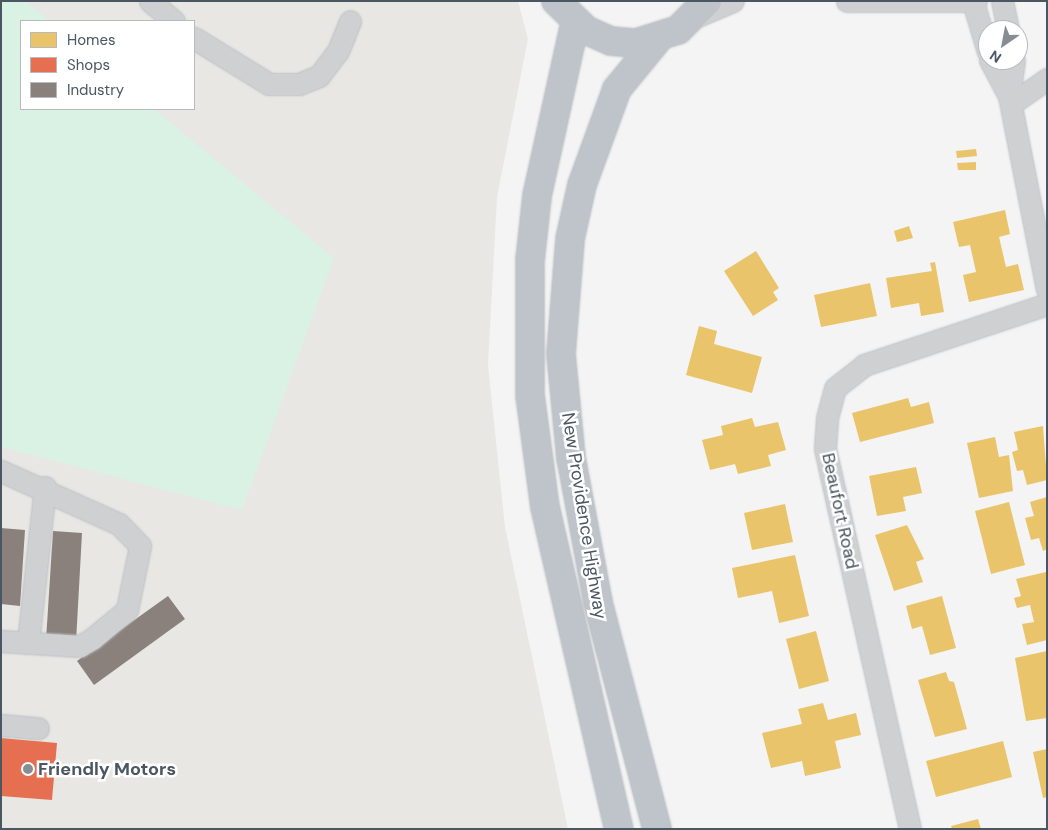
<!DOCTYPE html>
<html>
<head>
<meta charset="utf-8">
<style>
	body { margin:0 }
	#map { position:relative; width:1048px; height:830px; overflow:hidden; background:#f4f4f4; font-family:"DM Sans",sans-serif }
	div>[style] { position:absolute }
	.commercial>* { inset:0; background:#e8e7e3 }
	.green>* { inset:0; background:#d9f2e3 }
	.homes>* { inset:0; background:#e9c46a }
	.shops>* { inset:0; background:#e76f51 }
	.industry>* { inset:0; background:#8a817c }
	.roads { filter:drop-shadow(0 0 1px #b9bec3) drop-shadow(0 0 1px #b9bec3) }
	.minor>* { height:21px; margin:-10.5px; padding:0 10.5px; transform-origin:10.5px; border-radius:10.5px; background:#ced0d2 }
	.highway>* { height:28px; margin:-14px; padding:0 14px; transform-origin:14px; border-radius:14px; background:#bec4c9 }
	.dots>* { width:14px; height:14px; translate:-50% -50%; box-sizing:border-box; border:2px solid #fff; border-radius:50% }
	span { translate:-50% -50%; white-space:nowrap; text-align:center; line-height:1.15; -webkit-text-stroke:5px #fff; paint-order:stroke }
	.street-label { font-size:18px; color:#4a5661 }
	.poi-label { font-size:18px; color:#4a5661; font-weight:700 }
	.left { translate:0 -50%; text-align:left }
	.frame { position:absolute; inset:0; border:2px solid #4a5661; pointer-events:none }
	.legend { position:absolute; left:20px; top:20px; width:175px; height:90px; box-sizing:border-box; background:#fff; border:1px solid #b7bbc0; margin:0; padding:6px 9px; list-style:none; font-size:15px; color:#4a5661 }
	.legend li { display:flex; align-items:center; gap:10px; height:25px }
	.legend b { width:25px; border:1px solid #b7bbc0 }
	.north { position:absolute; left:978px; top:20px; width:50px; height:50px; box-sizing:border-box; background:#fff; border:1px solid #b7bbc0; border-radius:50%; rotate:213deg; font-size:14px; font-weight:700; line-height:20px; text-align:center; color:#4a5661 }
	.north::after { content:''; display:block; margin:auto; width:18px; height:22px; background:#868d94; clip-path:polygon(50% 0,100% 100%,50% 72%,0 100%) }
</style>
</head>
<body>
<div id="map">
	<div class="commercial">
		<div style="clip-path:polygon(evenodd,1px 1px,518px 1px,528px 39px,497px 197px,488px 365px,505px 527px,568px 829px,1px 829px,1px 1px,21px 21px,194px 21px,194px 109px,21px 109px,21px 21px)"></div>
	</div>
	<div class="green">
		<div style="clip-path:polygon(1px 1px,26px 1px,50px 21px,21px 21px,21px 109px,154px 109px,334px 258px,242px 510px,1px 447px)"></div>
	</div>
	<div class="homes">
		<div style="clip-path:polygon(976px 149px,977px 156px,957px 158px,956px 151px)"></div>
		<div style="clip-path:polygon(976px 162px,976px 170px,958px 170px,957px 163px)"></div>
		<div style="clip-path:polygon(1005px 210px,1010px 234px,999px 237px,1006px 267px,1018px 264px,1024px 290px,969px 302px,963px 275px,976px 272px,970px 245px,959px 247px,953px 222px)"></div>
		<div style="clip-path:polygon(909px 226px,913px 238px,897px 242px,894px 231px)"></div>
		<div style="clip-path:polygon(756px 251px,779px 288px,773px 292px,778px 300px,753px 316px,724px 271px)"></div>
		<div style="clip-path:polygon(935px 262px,944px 312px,921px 316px,919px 303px,891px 308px,886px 278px,932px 271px,930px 263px)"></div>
		<div style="clip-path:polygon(870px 283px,877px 316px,821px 327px,814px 295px)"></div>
		<div style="clip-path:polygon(699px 326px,717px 331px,714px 344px,762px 357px,752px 393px,686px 375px)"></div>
		<div style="clip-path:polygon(908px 398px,911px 407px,929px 402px,934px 423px,860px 442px,852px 413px)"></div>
		<div style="clip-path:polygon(752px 418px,755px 427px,778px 422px,786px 450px,768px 455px,771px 466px,738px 474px,735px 464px,710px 470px,702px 440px,723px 435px,721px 426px)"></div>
		<div style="clip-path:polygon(1043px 426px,1047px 480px,1027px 485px,1023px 470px,1017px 471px,1012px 452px,1018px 450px,1014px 432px)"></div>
		<div style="clip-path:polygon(995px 437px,999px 457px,1009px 455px,1013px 491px,979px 498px,967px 443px)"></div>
		<div style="clip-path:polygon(916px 467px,922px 493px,903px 497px,906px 511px,877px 516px,869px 476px)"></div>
		<div style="clip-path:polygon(1047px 497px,1047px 549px,1043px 551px,1039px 538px,1031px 540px,1025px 518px,1034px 516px,1030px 502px)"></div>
		<div style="clip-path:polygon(1009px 502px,1025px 565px,991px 574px,975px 511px)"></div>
		<div style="clip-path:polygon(785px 504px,793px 542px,752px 550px,744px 513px)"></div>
		<div style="clip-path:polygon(907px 525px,924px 559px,916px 562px,923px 582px,894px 591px,875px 535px)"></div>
		<div style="clip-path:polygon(795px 555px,809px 616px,779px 623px,772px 591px,738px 598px,732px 568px)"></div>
		<div style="clip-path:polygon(1046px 572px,1047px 640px,1027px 645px,1022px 624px,1034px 622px,1030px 605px,1017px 608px,1014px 598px,1021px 596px,1016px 579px)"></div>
		<div style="clip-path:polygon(942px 596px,956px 648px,930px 655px,922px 626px,912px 629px,906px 606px)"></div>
		<div style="clip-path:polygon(816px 631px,829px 681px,799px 689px,786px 639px)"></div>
		<div style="clip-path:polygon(1047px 651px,1047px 718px,1026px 721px,1015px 658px)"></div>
		<div style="clip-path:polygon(946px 672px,949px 681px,954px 682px,967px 729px,935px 737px,918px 680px)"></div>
		<div style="clip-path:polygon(823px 703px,828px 720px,856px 713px,861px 735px,835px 741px,841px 768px,805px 776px,802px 761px,771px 768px,762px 733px,802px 724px,798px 709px)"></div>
		<div style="clip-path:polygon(1003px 741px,1012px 777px,936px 797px,926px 761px)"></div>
		<div style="clip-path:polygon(1047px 749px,1047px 797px,1043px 798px,1033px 752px)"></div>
		<div style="clip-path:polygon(978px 819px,981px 829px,952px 829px,951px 826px)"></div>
	</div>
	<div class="shops">
		<div style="clip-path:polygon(1px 738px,57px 743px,52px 800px,1px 796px)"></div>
	</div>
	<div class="industry">
		<div style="clip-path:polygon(1px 528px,25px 530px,20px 606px,1px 604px)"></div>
		<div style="clip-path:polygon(53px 531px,82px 533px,76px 642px,46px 640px)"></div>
		<div style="clip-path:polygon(168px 596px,185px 619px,94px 685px,77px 661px)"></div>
	</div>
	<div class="roads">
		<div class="minor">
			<div style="left:150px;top:1px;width:31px;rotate:40deg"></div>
			<div style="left:847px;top:1px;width:129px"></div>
			<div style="left:1002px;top:1px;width:30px;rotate:78deg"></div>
			<div style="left:973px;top:2px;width:52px;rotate:73.3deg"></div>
			<div style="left:695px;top:17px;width:41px;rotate:-22.8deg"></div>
			<div style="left:194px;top:38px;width:88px;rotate:31.5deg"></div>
			<div style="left:269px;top:84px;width:30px"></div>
			<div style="left:299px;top:84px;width:22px;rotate:-22deg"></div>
			<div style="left:319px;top:76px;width:31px;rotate:-53deg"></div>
			<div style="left:338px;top:51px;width:32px;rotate:-68deg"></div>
			<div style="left:990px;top:60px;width:41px;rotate:62.2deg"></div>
			<div style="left:1009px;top:96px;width:197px;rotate:78.9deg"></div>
			<div style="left:1009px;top:96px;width:36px;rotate:-82deg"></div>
			<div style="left:1011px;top:104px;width:44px;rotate:-34.8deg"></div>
			<div style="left:1px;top:471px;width:129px;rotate:24.2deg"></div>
			<div style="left:119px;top:524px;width:30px;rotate:46deg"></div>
			<div style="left:140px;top:546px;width:65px;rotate:101.5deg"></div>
			<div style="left:127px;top:610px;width:45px;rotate:140.4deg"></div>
			<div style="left:92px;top:639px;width:14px;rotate:150deg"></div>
			<div style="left:80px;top:646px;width:79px;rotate:-176.4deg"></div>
			<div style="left:28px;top:643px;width:157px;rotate:-83.8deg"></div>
			<div style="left:1px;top:725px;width:37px;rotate:5deg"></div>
			<div style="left:910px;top:829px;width:390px;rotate:-102.6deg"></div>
			<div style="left:825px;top:448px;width:30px;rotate:-86deg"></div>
			<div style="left:827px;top:418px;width:31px;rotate:-75deg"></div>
			<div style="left:835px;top:388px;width:37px;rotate:-38deg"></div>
			<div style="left:864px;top:365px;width:193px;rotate:-18.4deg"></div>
		</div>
		<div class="highway">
			<div style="left:556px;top:1px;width:42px;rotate:44deg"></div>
			<div style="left:586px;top:30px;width:27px;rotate:24deg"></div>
			<div style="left:611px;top:41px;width:25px;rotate:5deg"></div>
			<div style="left:636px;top:43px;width:44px;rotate:-17.2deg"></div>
			<div style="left:678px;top:30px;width:41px;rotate:-45deg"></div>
			<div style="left:575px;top:23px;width:177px;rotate:102.4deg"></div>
			<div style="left:537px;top:196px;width:64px;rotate:96.2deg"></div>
			<div style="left:530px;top:260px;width:135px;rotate:90deg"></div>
			<div style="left:530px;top:395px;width:113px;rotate:82.4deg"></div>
			<div style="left:545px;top:507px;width:330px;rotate:77.1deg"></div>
			<div style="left:657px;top:829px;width:235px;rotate:-104.6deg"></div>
			<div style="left:598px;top:602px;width:147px;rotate:-100.6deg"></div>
			<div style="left:571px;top:458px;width:104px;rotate:-95.5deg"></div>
			<div style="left:561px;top:354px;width:115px;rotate:-85.5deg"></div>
			<div style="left:570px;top:239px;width:55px;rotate:-77.5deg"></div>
			<div style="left:582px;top:185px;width:102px;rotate:-70deg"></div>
			<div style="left:617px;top:89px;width:65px;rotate:-50.6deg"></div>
		</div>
	</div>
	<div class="dots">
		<div style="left:28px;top:769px;background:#868d94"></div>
	</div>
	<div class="street-label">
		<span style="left:840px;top:511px;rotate:78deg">Beaufort Road</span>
		<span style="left:584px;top:516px;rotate:81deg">New Providence Highway</span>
	</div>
	<div class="poi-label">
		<span class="left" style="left:38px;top:769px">Friendly Motors</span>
	</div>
	<div class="frame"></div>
	<ul class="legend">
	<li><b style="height:14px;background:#e9c46a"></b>Homes</li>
	<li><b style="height:14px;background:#e76f51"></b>Shops</li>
	<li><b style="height:14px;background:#8a817c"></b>Industry</li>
	</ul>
	<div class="north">N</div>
</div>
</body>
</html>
